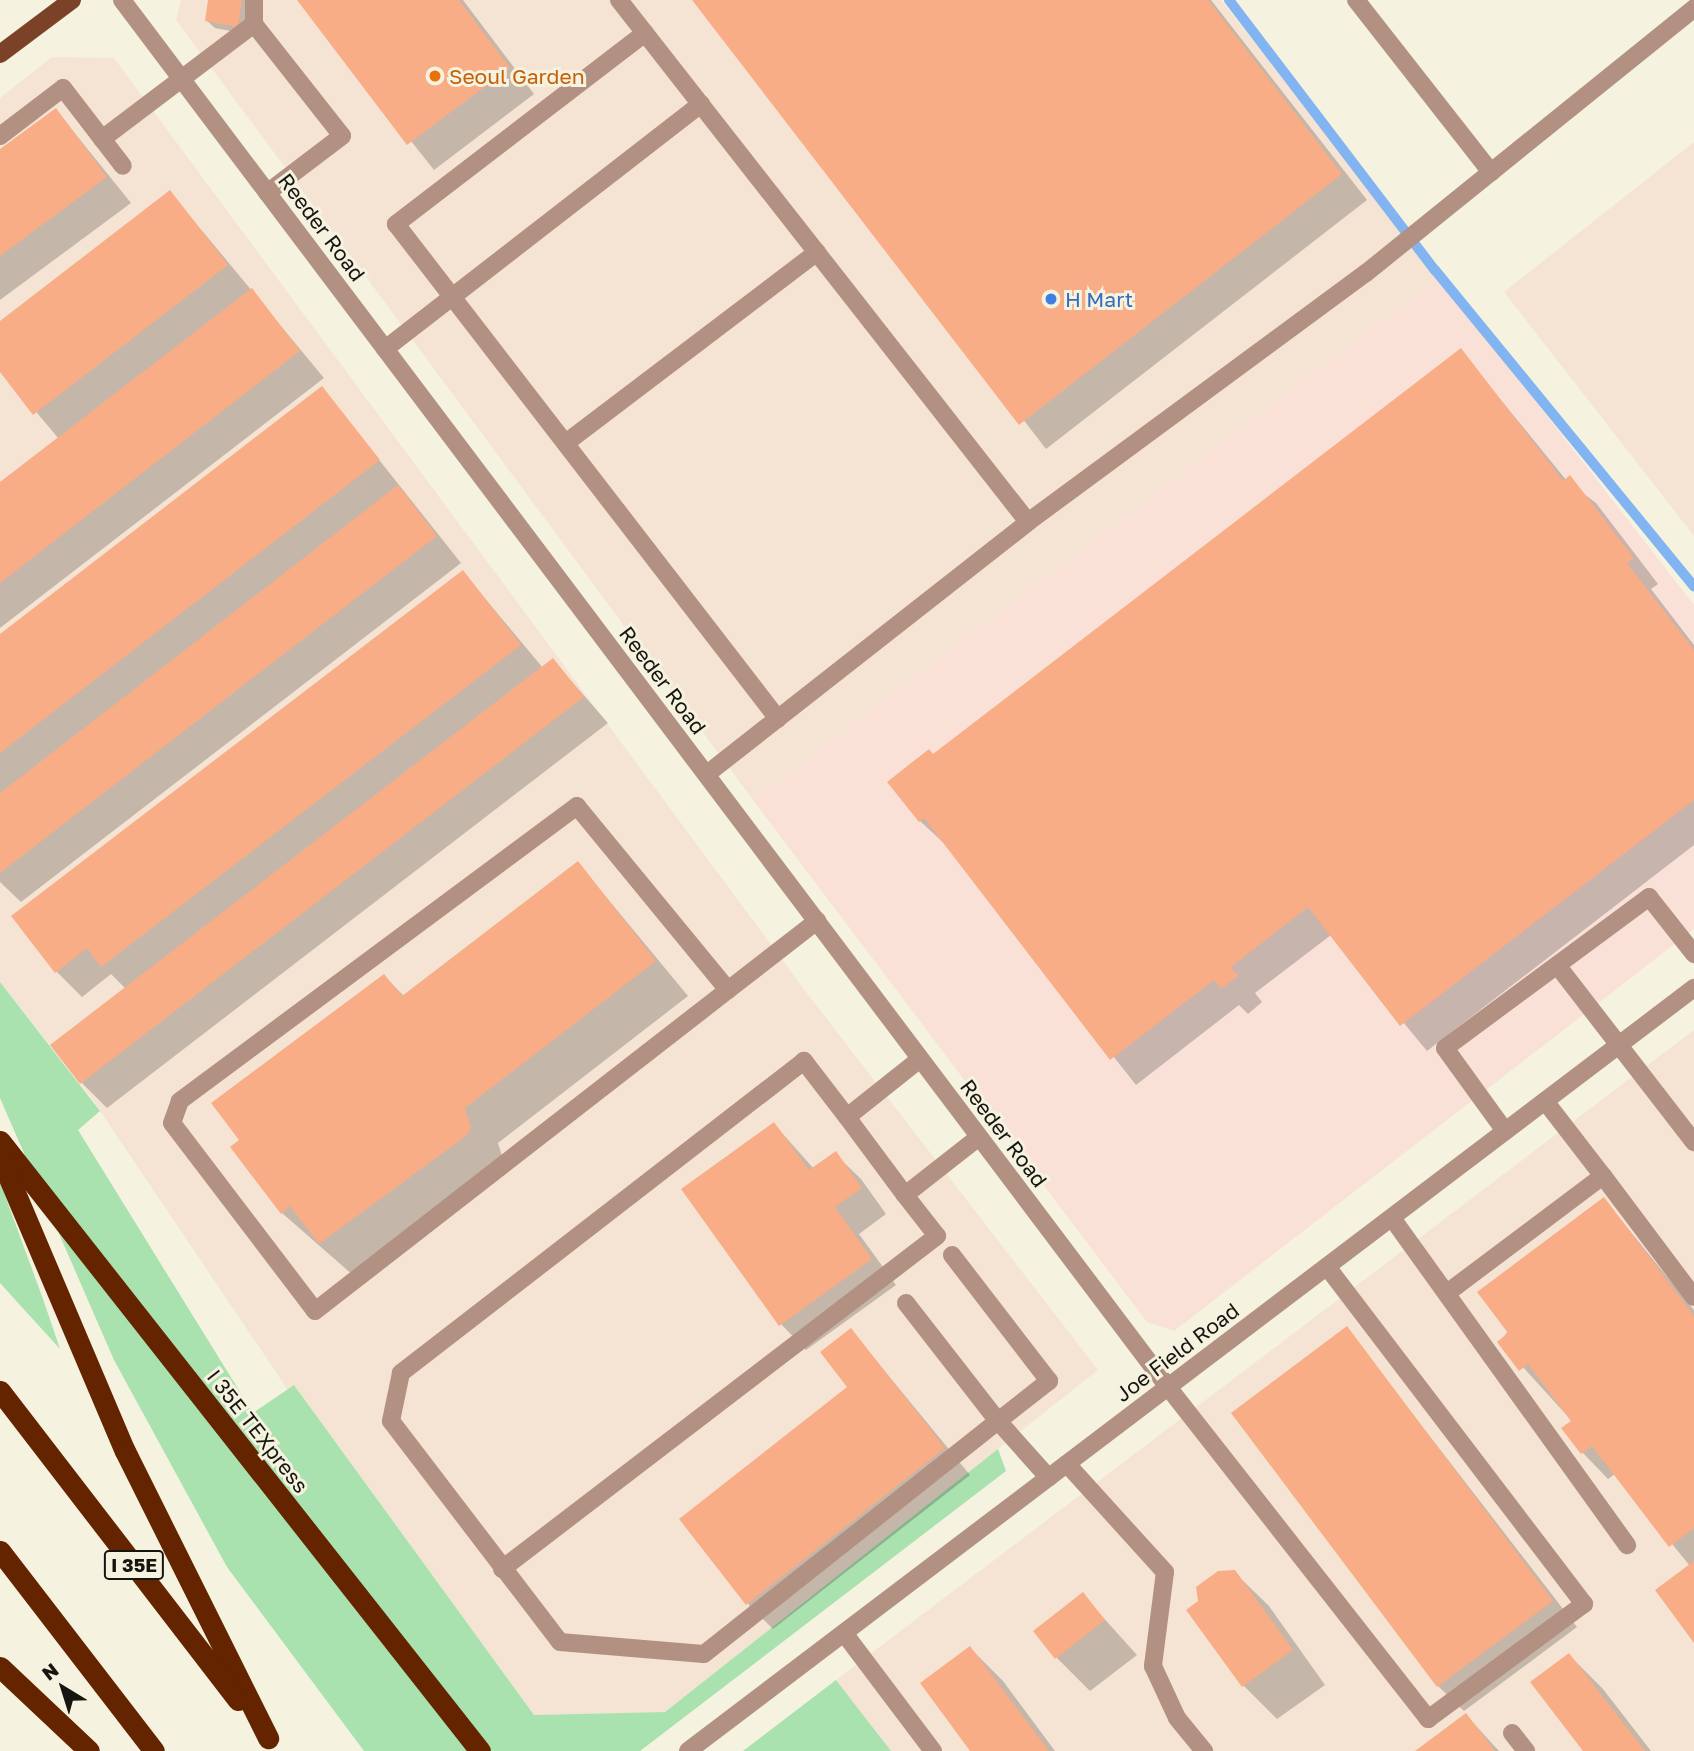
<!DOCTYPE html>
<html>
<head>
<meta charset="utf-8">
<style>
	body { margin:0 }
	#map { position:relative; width:1694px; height:1751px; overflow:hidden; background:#f5f2e0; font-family:"Golos Text",sans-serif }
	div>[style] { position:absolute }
	.commercial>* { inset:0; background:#f5e4d3 }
	.industrial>* { inset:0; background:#f9e1d7 }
	.green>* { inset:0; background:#a9e1af }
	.shadow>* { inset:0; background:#0003 }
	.stream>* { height:10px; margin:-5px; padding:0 5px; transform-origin:5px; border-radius:5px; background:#81b4f1 }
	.building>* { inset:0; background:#f9ad87 }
	.minor>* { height:18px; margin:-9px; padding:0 9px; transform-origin:9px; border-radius:9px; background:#b39182 }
	.major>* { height:18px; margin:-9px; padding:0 9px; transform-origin:9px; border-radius:9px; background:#7b4227 }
	.highway>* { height:21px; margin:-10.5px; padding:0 10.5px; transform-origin:10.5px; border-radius:10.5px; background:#652400 }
	.dots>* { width:19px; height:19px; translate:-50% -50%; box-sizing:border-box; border:4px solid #f5f2e0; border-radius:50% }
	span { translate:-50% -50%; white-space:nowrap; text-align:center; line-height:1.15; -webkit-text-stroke:6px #f5f2e0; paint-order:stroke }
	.shield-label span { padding:2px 5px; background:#f5f2e0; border:2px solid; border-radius:5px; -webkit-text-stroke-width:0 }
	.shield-label { font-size:19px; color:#17150f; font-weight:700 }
	.food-label { font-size:21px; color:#c56008 }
	.left { translate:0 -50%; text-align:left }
	.street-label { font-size:21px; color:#17150f }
	.shop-label { font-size:21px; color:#366cbe }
	.north { position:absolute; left:28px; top:1653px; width:70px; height:70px; -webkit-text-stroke:5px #f5f2e0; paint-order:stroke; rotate:322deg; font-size:19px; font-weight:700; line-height:28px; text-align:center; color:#17150f }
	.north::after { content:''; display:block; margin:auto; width:24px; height:32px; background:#17150f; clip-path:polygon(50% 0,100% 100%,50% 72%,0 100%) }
</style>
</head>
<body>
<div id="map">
	<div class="commercial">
		<div style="clip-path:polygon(181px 0,1221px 0,1439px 277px,753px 800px,176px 20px)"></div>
		<div style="clip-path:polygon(52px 57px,114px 58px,806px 992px,1098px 1370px,665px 1712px,534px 1715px,295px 1386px,288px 1390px,90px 1096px,0 982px,0 98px)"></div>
		<div style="clip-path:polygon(1694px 142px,1694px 536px,1504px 292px)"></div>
		<div style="clip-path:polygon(1694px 1030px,1694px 1751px,891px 1751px,836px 1680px)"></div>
	</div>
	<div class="industrial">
		<div style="clip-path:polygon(1439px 277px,1694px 605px,1694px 929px,1174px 1331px,1147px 1322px,753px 800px)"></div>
	</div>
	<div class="green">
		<div style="clip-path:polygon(0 982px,100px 1111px,78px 1130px,253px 1413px,294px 1385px,534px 1715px,665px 1712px,998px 1449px,1006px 1471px,640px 1751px,364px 1751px,227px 1567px,114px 1360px,0 1098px)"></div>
		<div style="clip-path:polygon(0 1182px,43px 1299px,60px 1349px,0 1283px)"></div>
		<div style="clip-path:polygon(836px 1680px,891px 1751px,743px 1751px)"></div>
	</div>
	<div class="shadow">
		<div style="clip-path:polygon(210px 0,251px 0,246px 34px,215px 28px,206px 20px)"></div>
		<div style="clip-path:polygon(299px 0,463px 0,534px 94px,434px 170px)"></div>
		<div style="clip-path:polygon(699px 0,1211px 0,1367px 200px,1046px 449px)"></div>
		<div style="clip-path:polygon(56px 110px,131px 203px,0 300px,0 151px)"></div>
		<div style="clip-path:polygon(170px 192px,324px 378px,0 628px,0 484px,59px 439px,0 369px,0 323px)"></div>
		<div style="clip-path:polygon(1460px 350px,1567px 481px,1596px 503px,1658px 584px,1651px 589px,1694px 645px,1694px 845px,1427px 1051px,1331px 935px,1255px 993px,1262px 1002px,1248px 1014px,1239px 1005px,1136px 1085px,947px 846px,920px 821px,934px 756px)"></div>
		<div style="clip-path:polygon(322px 388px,461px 563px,21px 902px,0 882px,0 636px)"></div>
		<div style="clip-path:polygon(463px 572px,543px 668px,553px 660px,608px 723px,107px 1108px,82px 1083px,126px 989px,111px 974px,82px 997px,56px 971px)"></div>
		<div style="clip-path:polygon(578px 863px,688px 996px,498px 1143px,504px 1162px,354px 1276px,282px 1213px,384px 976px,404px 996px)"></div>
		<div style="clip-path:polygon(774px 1124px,814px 1169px,835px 1154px,861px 1179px,886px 1214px,859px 1234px,896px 1285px,806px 1350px,781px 1324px)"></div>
		<div style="clip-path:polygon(1604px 1199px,1694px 1310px,1694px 1640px,1690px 1566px,1615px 1474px,1608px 1479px,1583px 1453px,1564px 1428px,1573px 1422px,1500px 1342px)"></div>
		<div style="clip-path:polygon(1347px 1329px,1577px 1627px,1464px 1711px,1438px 1686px)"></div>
		<div style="clip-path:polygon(851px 1330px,970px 1475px,773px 1629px,748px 1604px,849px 1387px)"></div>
		<div style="clip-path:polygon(1234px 1572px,1269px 1606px,1325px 1685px,1277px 1719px,1244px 1686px)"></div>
		<div style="clip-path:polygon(1082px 1594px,1137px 1655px,1090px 1691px,1057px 1658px)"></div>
		<div style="clip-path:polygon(970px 1648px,1003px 1681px,1055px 1751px,972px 1751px)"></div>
		<div style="clip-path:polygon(1569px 1655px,1603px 1689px,1651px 1751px,1585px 1751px)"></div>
		<div style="clip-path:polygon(1466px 1715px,1499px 1751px,1418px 1751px)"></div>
	</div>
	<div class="stream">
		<div style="left:1229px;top:0;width:340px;rotate:52.7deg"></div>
		<div style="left:1435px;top:270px;width:409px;rotate:50.7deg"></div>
	</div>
	<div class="building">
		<div style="clip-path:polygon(208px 0,242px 0,238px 27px,205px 21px)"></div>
		<div style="clip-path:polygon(297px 0,459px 0,510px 68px,407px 145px)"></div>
		<div style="clip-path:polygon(692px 0,1208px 0,1342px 174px,1019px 425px)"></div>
		<div style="clip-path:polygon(56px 108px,107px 177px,0 256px,0 149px)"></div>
		<div style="clip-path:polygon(170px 190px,228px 265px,33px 415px,0 372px,0 321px)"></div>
		<div style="clip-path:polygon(252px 288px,300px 351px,0 583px,0 482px)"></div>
		<div style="clip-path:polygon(1461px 348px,1563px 481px,1570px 475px,1634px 558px,1627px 563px,1694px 650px,1694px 800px,1400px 1026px,1308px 907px,1231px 967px,1238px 976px,1221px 989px,1214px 980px,1110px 1060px,924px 818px,919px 822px,887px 782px,929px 749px,933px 754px)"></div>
		<div style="clip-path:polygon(322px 386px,380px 460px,0 753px,0 634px)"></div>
		<div style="clip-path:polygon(398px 485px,437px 536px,0 873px,0 793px)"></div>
		<div style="clip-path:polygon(463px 570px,521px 645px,101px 967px,87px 948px,55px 973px,11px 916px)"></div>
		<div style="clip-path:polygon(553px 658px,584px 697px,80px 1084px,50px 1045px)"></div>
		<div style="clip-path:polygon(578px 861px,656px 961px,465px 1108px,471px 1128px,466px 1136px,319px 1244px,290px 1206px,281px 1214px,230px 1147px,239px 1140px,211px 1103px,384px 974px,402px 996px)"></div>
		<div style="clip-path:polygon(774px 1122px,809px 1170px,836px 1151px,862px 1188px,835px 1207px,872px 1259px,779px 1326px,681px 1189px)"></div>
		<div style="clip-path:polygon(1604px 1197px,1694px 1316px,1694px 1528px,1669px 1547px,1592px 1446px,1581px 1454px,1561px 1428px,1571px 1421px,1528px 1364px,1519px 1371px,1497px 1342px,1508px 1333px,1477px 1292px)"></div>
		<div style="clip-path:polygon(1347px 1326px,1553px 1601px,1437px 1687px,1231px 1413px)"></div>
		<div style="clip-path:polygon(851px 1328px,945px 1448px,746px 1605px,679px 1519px,847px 1387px,820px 1352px)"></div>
		<div style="clip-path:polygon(1694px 1561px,1694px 1643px,1655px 1590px)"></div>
		<div style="clip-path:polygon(1235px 1570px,1293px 1650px,1242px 1687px,1186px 1610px,1198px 1601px,1196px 1587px,1218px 1571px)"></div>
		<div style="clip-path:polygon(1083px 1592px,1105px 1620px,1055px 1659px,1033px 1631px)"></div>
		<div style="clip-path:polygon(970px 1646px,1049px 1751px,970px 1751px,920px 1683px)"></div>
		<div style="clip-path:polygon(1569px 1653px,1645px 1751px,1583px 1751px,1530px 1682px)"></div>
		<div style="clip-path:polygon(1466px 1713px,1495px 1751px,1415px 1751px)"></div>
	</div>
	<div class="minor">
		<div style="left:122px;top:0;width:1737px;rotate:52.98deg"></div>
		<div style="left:1168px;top:1387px;width:422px;rotate:51.9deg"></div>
		<div style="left:1428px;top:1719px;width:194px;rotate:-36.4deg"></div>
		<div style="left:1584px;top:1604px;width:424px;rotate:-127.3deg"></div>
		<div style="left:254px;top:0;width:24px;rotate:90deg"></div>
		<div style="left:254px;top:24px;width:142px;rotate:51.8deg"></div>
		<div style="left:342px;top:136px;width:94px;rotate:142.8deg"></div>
		<div style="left:619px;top:0;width:663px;rotate:51.92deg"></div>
		<div style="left:1356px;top:0;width:219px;rotate:51.9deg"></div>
		<div style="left:645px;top:33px;width:314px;rotate:142.5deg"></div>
		<div style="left:396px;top:224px;width:625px;rotate:52.34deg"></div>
		<div style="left:0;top:136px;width:79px;rotate:-37.3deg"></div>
		<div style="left:63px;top:88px;width:98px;rotate:52.4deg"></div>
		<div style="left:102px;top:139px;width:191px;rotate:-37.1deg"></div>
		<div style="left:385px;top:349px;width:400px;rotate:-37.8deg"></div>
		<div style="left:567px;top:442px;width:314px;rotate:-37.2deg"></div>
		<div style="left:707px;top:774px;width:408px;rotate:-38.1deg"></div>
		<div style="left:1028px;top:522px;width:420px;rotate:-36.4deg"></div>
		<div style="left:1366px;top:273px;width:422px;rotate:-38.9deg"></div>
		<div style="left:1557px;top:965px;width:224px;rotate:52.3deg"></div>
		<div style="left:728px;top:990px;width:238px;rotate:-129.4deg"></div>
		<div style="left:577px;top:806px;width:495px;rotate:143.4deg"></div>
		<div style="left:180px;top:1101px;width:23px;rotate:110deg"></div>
		<div style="left:172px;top:1123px;width:236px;rotate:52.7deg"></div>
		<div style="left:315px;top:1311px;width:523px;rotate:-37.86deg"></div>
		<div style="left:728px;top:990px;width:113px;rotate:-37.8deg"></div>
		<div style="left:920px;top:1059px;width:93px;rotate:141.5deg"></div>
		<div style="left:847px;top:1117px;width:71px;rotate:-127.5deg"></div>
		<div style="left:804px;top:1061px;width:510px;rotate:142.25deg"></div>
		<div style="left:401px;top:1373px;width:49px;rotate:101.8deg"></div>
		<div style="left:391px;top:1421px;width:278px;rotate:52.6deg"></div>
		<div style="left:560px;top:1642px;width:144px;rotate:4.8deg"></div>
		<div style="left:704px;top:1654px;width:375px;rotate:-38.4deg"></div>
		<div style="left:998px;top:1421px;width:76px;rotate:48.2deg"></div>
		<div style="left:1545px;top:1101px;width:95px;rotate:52.3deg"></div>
		<div style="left:847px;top:1117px;width:97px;rotate:53.4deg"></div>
		<div style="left:1505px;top:1131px;width:102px;rotate:-125.9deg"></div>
		<div style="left:1445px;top:1048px;width:254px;rotate:-36.5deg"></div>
		<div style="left:1649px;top:897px;width:73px;rotate:51.7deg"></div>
		<div style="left:1392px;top:1218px;width:403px;rotate:54.3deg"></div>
		<div style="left:1447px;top:1293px;width:195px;rotate:-36.9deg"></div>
		<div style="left:1603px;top:1176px;width:151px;rotate:53.1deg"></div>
		<div style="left:906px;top:1303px;width:150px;rotate:52.1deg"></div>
		<div style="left:998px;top:1421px;width:65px;rotate:-38.1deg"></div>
		<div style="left:1049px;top:1381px;width:159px;rotate:-127.6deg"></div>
		<div style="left:1067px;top:1464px;width:146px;rotate:47.8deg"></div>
		<div style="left:1165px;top:1572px;width:95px;rotate:97.3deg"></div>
		<div style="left:1153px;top:1666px;width:57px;rotate:65.2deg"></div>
		<div style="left:1177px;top:1718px;width:43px;rotate:50.7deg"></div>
		<div style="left:502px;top:1569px;width:548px;rotate:-37.43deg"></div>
		<div style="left:937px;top:1236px;width:52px;rotate:-128deg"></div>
		<div style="left:905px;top:1195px;width:94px;rotate:-38.1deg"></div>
		<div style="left:844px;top:1633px;width:148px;rotate:53deg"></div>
		<div style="left:1512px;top:1733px;width:23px;rotate:52deg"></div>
		<div style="left:688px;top:1751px;width:1263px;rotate:-37.18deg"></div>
	</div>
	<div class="major">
		<div style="left:0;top:54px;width:90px;rotate:-36.9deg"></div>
	</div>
	<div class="highway">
		<div style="left:0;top:1141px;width:776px;rotate:51.8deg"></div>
		<div style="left:0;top:1157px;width:319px;rotate:67deg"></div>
		<div style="left:125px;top:1451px;width:321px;rotate:63.5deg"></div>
		<div style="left:0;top:1391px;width:390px;rotate:52.4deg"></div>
		<div style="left:0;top:1551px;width:252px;rotate:52.4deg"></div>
		<div style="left:0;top:1667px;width:122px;rotate:43.3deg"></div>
	</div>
	<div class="dots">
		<div style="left:435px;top:76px;background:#e8710a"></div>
		<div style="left:1051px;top:299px;background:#3f7fe0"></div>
	</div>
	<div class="shield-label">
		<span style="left:134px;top:1565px">I 35E</span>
	</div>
	<div class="food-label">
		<span class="left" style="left:449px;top:76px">Seoul Garden</span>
	</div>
	<div class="street-label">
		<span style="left:322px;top:227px;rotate:53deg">Reeder Road</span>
		<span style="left:663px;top:680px;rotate:53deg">Reeder Road</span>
		<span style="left:1004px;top:1133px;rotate:53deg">Reeder Road</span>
		<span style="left:1177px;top:1352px;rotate:-37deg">Joe Field Road</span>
		<span style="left:258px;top:1431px;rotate:52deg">I 35E TEXpress</span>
	</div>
	<div class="shop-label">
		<span class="left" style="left:1065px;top:299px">H Mart</span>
	</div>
	<div class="north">N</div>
</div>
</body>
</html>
